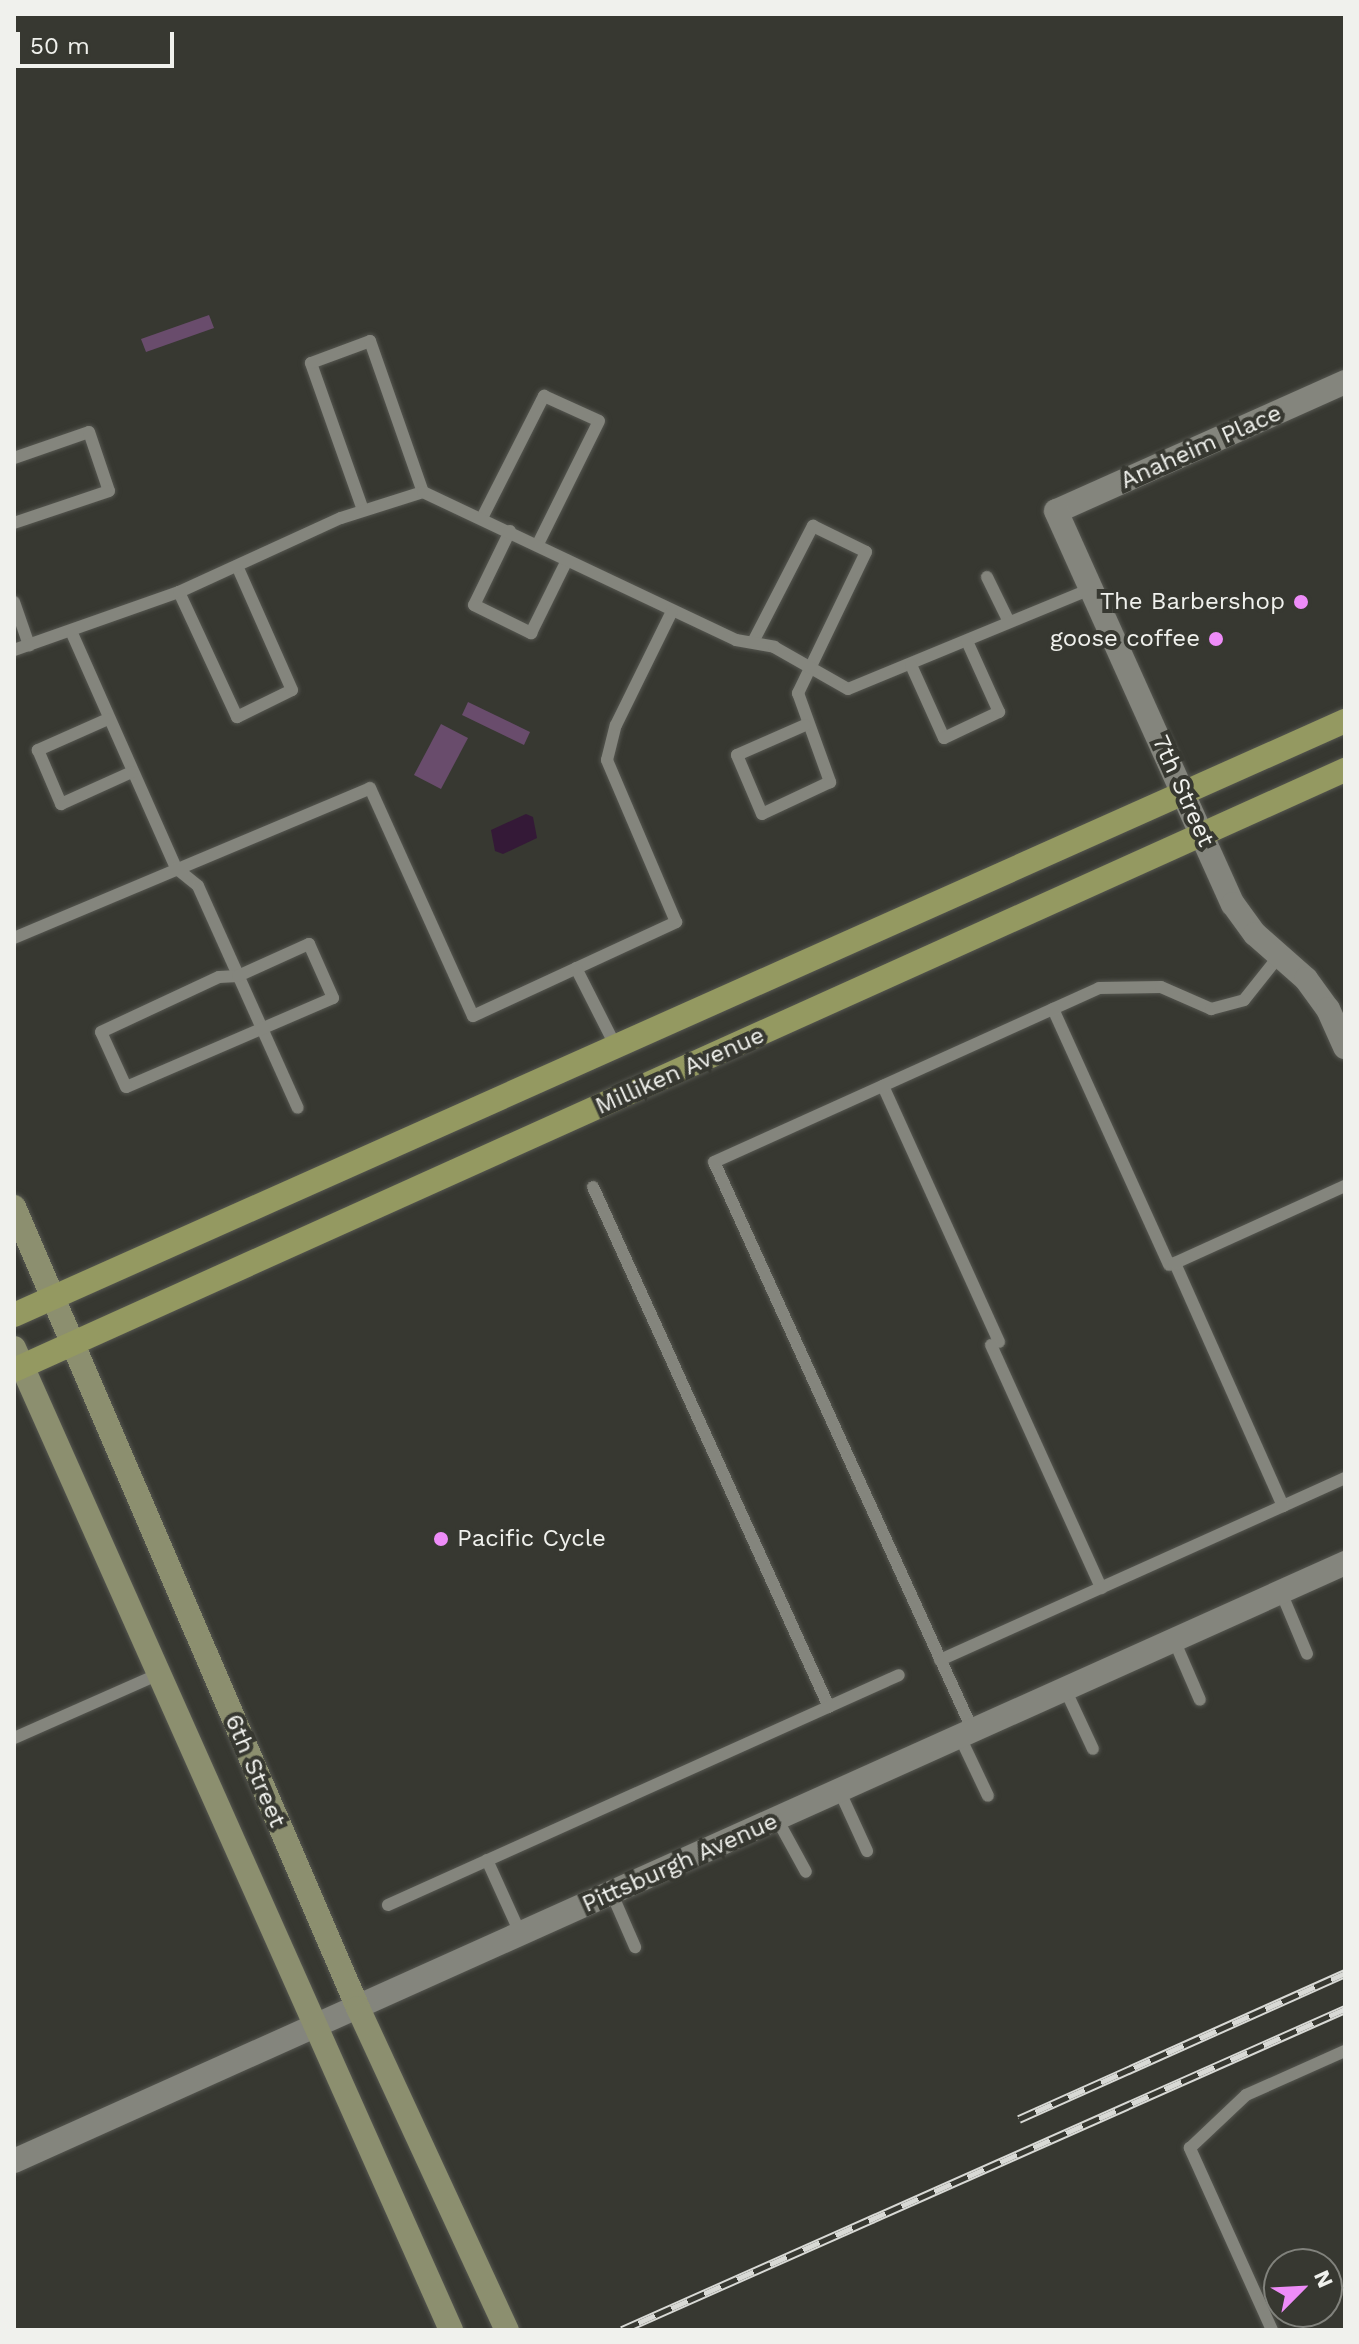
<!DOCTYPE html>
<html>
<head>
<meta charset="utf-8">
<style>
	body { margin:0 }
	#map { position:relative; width:1359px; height:2344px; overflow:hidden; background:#373831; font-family:"Work Sans",sans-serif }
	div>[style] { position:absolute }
	.green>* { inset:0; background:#694c6c }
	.water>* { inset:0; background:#341937 }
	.roads { filter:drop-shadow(0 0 2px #555650) drop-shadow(0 0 2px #555650) }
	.lane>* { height:12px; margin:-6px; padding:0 6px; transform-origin:6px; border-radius:6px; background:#84857d }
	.street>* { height:24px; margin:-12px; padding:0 12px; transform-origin:12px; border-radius:12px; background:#84857d }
	.secondary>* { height:24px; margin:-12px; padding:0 12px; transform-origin:12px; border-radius:12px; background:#8c8f6f }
	.primary>* { height:24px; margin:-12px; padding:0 12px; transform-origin:12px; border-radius:12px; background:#949961 }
	.rail>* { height:9px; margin-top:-4.5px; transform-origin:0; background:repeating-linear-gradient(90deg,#373831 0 18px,#d8d9d5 0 36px); box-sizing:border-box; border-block:2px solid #d8d9d5 }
	.dots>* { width:22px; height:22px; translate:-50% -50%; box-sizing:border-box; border:4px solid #373831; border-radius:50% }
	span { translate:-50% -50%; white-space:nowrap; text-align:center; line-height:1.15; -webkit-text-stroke:8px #373831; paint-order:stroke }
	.street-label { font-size:24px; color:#f0f1ed }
	.poi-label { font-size:24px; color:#f0f1ed }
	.right { translate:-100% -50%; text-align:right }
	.left { translate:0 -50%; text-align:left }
	.frame { position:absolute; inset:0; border:16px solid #f0f1ed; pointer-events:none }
	.north { position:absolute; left:1263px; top:2248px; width:80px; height:80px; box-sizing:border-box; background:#373831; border:2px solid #81827c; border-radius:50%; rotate:66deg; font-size:22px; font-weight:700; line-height:32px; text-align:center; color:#f0f1ed }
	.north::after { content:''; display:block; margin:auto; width:28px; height:36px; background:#ee8cf8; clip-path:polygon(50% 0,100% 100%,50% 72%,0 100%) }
	.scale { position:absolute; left:16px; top:32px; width:158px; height:36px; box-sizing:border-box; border:4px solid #f0f1ed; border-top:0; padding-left:10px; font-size:24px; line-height:28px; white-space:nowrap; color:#f0f1ed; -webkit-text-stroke:6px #373831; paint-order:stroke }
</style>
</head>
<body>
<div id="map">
	<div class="green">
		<div style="clip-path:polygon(209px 315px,214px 328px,146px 352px,141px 339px)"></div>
		<div style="clip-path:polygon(468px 702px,530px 732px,524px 745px,462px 715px)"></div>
		<div style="clip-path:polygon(441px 724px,468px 738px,441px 789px,414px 775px)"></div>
	</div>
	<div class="water">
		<div style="clip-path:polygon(526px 814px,533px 817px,537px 838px,503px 854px,495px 851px,491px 830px)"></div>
	</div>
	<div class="roads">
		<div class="lane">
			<div style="left:14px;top:458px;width:79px;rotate:-19.1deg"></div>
			<div style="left:89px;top:432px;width:62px;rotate:71.3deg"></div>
			<div style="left:109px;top:491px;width:100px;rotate:161.4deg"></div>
			<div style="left:363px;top:510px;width:156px;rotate:-109.5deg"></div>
			<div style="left:311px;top:363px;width:63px;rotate:-20.4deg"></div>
			<div style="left:370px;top:341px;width:160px;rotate:70.7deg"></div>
			<div style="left:483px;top:516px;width:135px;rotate:-63.1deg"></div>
			<div style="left:544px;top:396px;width:60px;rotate:24.4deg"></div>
			<div style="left:599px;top:421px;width:137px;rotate:116.4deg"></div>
			<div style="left:510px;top:531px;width:82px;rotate:115.9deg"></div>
			<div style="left:474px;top:605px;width:64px;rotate:26.2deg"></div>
			<div style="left:531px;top:633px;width:81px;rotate:-63.7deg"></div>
			<div style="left:987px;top:577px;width:50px;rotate:63.9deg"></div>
			<div style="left:179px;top:592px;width:138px;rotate:65.1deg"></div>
			<div style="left:237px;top:717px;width:61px;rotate:-26.1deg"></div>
			<div style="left:292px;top:690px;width:133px;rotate:-113.9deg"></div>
			<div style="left:14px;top:602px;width:46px;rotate:70.8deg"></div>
			<div style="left:71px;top:631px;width:259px;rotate:66.1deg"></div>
			<div style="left:176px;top:868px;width:28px;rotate:39deg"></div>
			<div style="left:198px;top:886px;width:243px;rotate:65.8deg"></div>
			<div style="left:753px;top:642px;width:131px;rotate:-62.7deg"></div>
			<div style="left:813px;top:526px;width:59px;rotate:26.1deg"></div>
			<div style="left:866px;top:552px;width:157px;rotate:115.7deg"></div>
			<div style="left:798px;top:693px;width:95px;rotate:70.2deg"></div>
			<div style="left:830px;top:782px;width:75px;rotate:154.8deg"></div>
			<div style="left:762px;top:814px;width:64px;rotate:-113deg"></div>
			<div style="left:737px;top:755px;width:74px;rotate:-23.8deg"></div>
			<div style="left:14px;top:650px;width:175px;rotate:-19.4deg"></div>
			<div style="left:179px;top:592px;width:178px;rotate:-24.6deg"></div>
			<div style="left:341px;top:518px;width:86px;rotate:-17.6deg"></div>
			<div style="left:423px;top:492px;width:346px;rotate:25.3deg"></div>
			<div style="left:736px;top:640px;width:39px;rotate:10deg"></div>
			<div style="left:774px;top:647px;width:85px;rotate:29.6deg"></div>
			<div style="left:848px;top:689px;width:263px;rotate:-22.4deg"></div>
			<div style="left:911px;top:665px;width:80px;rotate:65.7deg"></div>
			<div style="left:944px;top:738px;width:61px;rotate:-25.3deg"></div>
			<div style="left:999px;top:712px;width:78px;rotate:-114.3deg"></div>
			<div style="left:108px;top:719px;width:77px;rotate:156.1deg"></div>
			<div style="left:38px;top:750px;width:59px;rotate:66.9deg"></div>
			<div style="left:61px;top:804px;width:78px;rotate:-24.3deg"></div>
			<div style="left:14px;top:938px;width:386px;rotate:-22.8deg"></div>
			<div style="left:370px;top:788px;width:250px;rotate:65.7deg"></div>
			<div style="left:473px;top:1016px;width:224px;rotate:-24.8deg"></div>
			<div style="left:676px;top:922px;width:176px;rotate:-113.1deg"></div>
			<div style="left:607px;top:760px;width:36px;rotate:-76deg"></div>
			<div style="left:616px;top:725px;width:127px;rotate:-63.8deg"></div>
			<div style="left:309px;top:944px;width:59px;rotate:66deg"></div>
			<div style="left:333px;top:998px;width:225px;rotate:156.7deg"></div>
			<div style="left:126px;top:1087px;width:60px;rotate:-114.4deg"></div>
			<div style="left:101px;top:1032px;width:130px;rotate:-25deg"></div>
			<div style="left:219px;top:977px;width:19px;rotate:-3deg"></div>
			<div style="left:238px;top:976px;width:78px;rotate:-24.3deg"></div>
			<div style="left:576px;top:968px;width:86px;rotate:63.1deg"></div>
			<div style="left:1053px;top:1009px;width:281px;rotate:65.6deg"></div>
			<div style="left:883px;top:1086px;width:281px;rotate:65.6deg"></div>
			<div style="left:593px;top:1187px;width:571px;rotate:65.59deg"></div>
			<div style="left:991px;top:1345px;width:267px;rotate:65.6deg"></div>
			<div style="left:1283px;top:1506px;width:68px;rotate:-24.3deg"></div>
			<div style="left:1281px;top:1592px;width:67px;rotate:67.2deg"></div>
			<div style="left:1174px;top:1640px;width:65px;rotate:66.6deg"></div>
			<div style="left:940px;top:1660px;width:376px;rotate:-24.2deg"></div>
			<div style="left:1283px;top:1506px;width:266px;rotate:-114deg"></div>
			<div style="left:1175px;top:1263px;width:187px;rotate:-24.4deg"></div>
			<div style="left:1065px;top:1689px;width:66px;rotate:65deg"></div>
			<div style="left:973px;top:1731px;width:625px;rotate:-114.47deg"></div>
			<div style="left:714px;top:1162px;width:422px;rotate:-24.3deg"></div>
			<div style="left:1099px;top:988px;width:62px;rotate:-0.9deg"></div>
			<div style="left:1161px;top:987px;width:55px;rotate:23.7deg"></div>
			<div style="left:1211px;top:1009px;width:34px;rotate:-15deg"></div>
			<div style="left:1244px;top:1000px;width:56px;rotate:-51.5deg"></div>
			<div style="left:960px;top:1737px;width:65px;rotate:64.6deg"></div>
			<div style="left:14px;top:1738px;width:158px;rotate:-23.8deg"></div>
			<div style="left:840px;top:1792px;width:65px;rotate:65.4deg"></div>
			<div style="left:777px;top:1819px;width:60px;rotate:61.3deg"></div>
			<div style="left:487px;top:1860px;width:82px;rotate:65.6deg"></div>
			<div style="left:612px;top:1894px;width:58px;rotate:66.5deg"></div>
			<div style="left:388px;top:1905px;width:560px;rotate:-24.23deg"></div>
			<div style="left:1272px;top:2330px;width:200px;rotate:-114.3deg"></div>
			<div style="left:1190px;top:2148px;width:77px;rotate:-43.4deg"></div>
			<div style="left:1246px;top:2095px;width:108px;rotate:-24deg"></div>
		</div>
		<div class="street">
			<div style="left:1345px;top:382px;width:316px;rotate:155.9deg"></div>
			<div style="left:1056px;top:511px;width:431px;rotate:65.8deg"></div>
			<div style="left:1233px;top:904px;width:37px;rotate:54deg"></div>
			<div style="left:1255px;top:934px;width:68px;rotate:41.4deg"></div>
			<div style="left:1306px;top:979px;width:37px;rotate:54deg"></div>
			<div style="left:1328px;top:1009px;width:42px;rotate:65.9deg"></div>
			<div style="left:14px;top:2161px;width:1459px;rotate:-24.19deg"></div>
		</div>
		<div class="secondary">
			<div style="left:14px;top:1207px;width:872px;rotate:66.76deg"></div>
			<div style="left:358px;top:2008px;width:355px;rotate:65.2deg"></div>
			<div style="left:14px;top:1348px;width:1075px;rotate:66.01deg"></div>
		</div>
		<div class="primary">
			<div style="left:14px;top:1315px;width:1458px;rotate:-24.05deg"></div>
			<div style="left:14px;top:1370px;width:1460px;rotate:-24.27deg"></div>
		</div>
	</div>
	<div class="rail">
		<div style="left:1019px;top:2119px;width:357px;rotate:-24.1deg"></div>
		<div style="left:622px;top:2330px;width:791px;rotate:-23.94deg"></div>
	</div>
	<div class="dots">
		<div style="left:1301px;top:602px;background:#ee8cf8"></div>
		<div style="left:1216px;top:639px;background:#ee8cf8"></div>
		<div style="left:441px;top:1539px;background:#ee8cf8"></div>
	</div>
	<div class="street-label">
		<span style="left:1201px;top:447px;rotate:-24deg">Anaheim Place</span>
		<span style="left:1183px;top:791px;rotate:66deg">7th Street</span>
		<span style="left:680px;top:1071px;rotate:-24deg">Milliken Avenue</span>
		<span style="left:255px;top:1771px;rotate:67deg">6th Street</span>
		<span style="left:680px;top:1863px;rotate:-24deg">Pittsburgh Avenue</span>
	</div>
	<div class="poi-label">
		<span class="right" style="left:1285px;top:602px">The Barbershop</span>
		<span class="right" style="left:1200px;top:639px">goose coffee</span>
		<span class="left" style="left:457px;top:1539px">Pacific Cycle</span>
	</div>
	<div class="frame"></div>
	<div class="north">N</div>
	<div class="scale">50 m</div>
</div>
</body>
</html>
